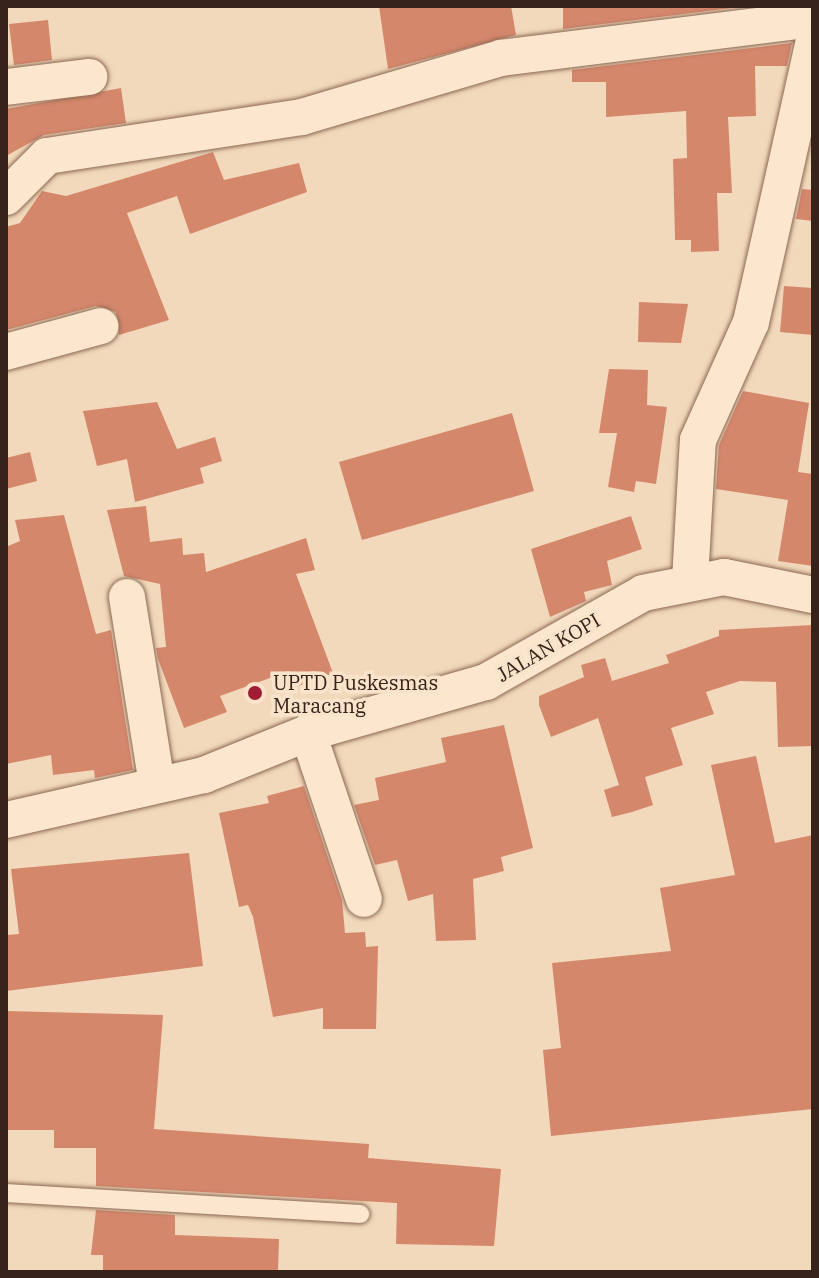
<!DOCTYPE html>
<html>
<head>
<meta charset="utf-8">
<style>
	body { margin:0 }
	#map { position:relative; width:819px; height:1278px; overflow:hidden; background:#f2d9bb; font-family:"IBM Plex Serif",serif }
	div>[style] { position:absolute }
	.building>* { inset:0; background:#d5876c }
	.roads { filter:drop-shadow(0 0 2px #8b6853) drop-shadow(0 0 2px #8b6853) }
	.lane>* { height:18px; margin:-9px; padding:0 9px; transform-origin:9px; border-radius:9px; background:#fce7ce }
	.street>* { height:36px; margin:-18px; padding:0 18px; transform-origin:18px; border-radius:18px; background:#fce7ce }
	.dots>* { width:22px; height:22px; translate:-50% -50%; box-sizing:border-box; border:4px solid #f9e4cb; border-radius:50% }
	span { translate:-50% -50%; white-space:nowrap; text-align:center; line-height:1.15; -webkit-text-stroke:7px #f9e4cb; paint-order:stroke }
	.street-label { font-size:20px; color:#38231a }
	.poi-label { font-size:20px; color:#38231a }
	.left { translate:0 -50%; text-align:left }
	.frame { position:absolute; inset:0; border:8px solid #38231a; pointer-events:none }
</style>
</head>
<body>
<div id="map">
	<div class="building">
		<div style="clip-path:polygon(379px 6px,511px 6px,516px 35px,388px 69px)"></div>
		<div style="clip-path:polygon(563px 6px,748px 6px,563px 29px)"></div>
		<div style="clip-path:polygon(48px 20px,52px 60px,14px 65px,9px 24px)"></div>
		<div style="clip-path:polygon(792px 43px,787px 66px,755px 66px,756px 116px,728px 117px,732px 193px,717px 193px,719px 251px,691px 252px,691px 240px,675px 240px,673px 159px,687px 158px,686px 111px,606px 117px,606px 82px,572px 82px,572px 70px)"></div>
		<div style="clip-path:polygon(121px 88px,126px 123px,44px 135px,6px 156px,6px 109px)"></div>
		<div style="clip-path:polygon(213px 152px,224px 180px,299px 163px,307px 192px,190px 234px,177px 196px,127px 213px,169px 320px,119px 335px,116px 312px,96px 306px,6px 330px,6px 227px,20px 223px,42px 191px,66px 196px)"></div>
		<div style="clip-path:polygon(802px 189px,813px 190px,813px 221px,796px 219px)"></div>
		<div style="clip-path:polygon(784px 286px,813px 288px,813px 335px,780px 332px)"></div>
		<div style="clip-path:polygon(639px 302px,688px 304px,681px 343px,638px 342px)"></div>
		<div style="clip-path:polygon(609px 369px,648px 370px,647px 405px,667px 407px,656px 484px,636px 481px,634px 492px,608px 487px,617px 433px,599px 433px)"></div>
		<div style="clip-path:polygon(743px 391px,809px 403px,798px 472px,813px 474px,813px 566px,778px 561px,788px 500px,716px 489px,719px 445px)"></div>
		<div style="clip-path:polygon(157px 402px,177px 449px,215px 437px,222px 461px,200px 468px,204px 483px,135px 502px,127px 459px,97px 466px,83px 411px)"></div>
		<div style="clip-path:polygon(512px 413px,534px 491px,362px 540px,339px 462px)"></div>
		<div style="clip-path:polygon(30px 452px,37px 481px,6px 489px,6px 458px)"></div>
		<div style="clip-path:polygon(146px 506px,150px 542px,182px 538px,183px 555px,204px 553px,206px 572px,306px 538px,315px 570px,296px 574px,333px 673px,288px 690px,281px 674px,220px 696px,227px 712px,184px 728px,158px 659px,156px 648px,166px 647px,160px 584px,124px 576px,107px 510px)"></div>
		<div style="clip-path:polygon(64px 515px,96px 634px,111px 630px,133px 770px,95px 778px,94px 770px,53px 775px,51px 755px,6px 764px,6px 547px,20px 541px,15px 520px)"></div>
		<div style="clip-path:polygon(631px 516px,642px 549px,607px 561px,612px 585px,584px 592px,586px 601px,550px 617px,531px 549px)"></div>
		<div style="clip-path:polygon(813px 625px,813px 746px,778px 747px,776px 682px,740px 681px,706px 692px,714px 714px,671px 728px,683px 765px,645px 777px,653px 805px,632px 812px,612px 817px,604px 790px,619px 785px,598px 718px,551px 737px,539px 705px,539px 696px,584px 677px,581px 665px,605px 658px,612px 681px,669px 663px,666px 655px,719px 636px,719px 630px)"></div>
		<div style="clip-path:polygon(504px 725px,533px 848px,501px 857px,504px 871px,473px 879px,476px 940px,436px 941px,433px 894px,408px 901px,397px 860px,375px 865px,354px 805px,379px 800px,375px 778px,446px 762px,441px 738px)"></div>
		<div style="clip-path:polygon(756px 756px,775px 843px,813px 835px,813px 1109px,551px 1136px,543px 1050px,561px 1048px,552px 963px,671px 951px,660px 888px,735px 875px,711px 765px)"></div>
		<div style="clip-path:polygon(304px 786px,342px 900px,345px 933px,365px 932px,366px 947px,378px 946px,376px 1029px,323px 1029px,323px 1008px,273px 1017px,253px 917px,248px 905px,239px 907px,219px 813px,269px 803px,267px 796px)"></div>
		<div style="clip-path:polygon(189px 853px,203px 966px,6px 991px,6px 935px,19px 934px,11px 869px)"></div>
		<div style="clip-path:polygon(6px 1011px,163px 1015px,154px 1129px,369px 1144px,368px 1158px,501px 1169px,494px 1246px,396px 1244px,397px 1203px,96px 1186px,96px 1148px,54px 1148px,54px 1130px,6px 1130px)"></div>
		<div style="clip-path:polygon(96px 1210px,175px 1215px,175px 1235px,279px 1239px,278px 1272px,103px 1272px,103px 1255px,91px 1255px)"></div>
	</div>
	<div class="roads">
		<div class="lane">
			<div style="left:6px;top:1193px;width:355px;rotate:3.4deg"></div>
		</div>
		<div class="street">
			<div style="left:6px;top:87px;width:84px;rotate:-6.9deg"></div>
			<div style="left:6px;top:197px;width:58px;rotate:-45deg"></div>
			<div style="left:47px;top:156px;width:258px;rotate:-8.7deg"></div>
			<div style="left:302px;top:117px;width:208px;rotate:-16.5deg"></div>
			<div style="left:501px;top:58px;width:314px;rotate:-7.1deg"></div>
			<div style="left:6px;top:352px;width:98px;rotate:-15.3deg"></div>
			<div style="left:690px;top:581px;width:141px;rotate:-86.8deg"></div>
			<div style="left:698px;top:440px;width:129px;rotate:-65.8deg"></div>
			<div style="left:751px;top:322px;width:285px;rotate:-77.4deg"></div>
			<div style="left:127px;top:597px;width:190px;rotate:80.9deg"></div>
			<div style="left:308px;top:733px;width:175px;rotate:71.4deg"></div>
			<div style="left:6px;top:820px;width:203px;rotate:-12.8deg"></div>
			<div style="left:204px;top:775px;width:112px;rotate:-22deg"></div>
			<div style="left:308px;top:733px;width:185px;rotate:-16deg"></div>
			<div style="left:486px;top:682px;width:180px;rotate:-29.5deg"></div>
			<div style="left:643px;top:593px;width:83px;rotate:-11.2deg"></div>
			<div style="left:724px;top:577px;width:91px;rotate:11.4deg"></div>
		</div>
	</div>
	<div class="dots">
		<div style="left:255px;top:693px;background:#a01d33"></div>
	</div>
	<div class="street-label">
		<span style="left:548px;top:647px;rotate:-30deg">JALAN KOPI</span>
	</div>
	<div class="poi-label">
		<span class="left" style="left:273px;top:694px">UPTD Puskesmas<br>Maracang</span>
	</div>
	<div class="frame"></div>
</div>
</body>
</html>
